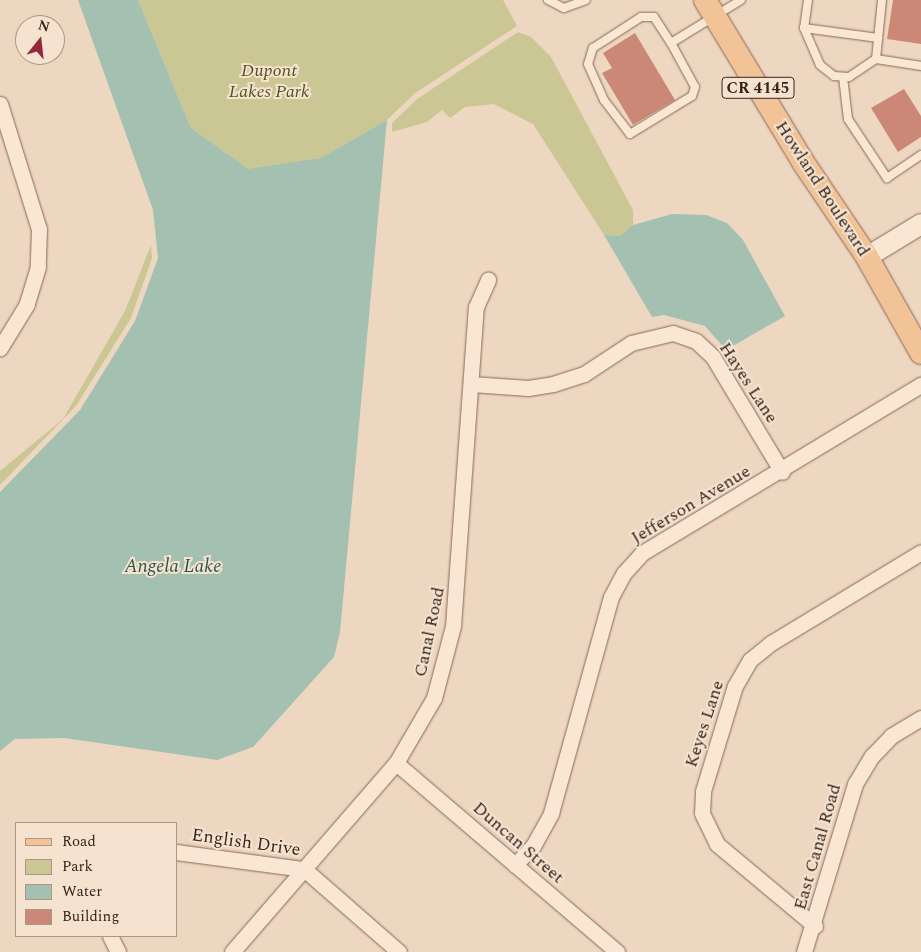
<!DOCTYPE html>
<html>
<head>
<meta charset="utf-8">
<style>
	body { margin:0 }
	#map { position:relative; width:921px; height:952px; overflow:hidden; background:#eed7c0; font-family:Spectral,serif }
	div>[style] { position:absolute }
	.green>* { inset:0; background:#cbc794 }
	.water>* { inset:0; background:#a3c0b1 }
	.building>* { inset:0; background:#cc8876 }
	.roads { filter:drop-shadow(0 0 1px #876858) drop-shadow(0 0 1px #876858) }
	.lane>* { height:8px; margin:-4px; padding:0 4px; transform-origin:4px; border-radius:4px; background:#f9e6d3 }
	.street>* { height:15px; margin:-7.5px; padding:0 7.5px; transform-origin:7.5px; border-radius:7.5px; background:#f9e6d3 }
	.secondary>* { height:20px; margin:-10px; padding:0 10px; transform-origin:10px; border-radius:10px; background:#f9e6d3 }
	.primary>* { height:22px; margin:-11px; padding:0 11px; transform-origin:11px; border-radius:11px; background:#f2c397 }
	span { translate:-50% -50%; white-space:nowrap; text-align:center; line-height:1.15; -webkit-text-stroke:4px #f5e3d0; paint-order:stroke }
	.shield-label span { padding:1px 4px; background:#f5e3d0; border:1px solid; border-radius:4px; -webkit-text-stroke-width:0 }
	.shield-label { font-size:16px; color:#36241d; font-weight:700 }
	.park-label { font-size:18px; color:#505323; font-style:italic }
	.street-label { font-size:18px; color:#36241d }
	.water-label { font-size:19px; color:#2c564b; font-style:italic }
	.legend { position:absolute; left:15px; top:822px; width:162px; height:115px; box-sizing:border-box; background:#f5e3d0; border:1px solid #a99788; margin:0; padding:6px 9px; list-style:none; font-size:15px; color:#36241d }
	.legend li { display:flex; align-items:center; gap:10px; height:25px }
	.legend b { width:25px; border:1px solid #a99788 }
	.north { position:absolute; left:15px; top:15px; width:50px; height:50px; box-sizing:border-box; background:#f5e3d0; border:1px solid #a99788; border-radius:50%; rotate:16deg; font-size:14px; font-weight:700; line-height:20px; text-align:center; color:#36241d }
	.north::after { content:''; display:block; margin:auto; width:18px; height:22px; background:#95283f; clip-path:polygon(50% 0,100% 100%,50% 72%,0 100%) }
</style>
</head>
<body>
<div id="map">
	<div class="green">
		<div style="clip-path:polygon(138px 0,503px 0,517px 26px,414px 94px,387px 120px,321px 158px,248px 170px,191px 128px)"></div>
		<div style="clip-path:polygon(518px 32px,531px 37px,551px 57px,633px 210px,633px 225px,620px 236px,604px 235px,533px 124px,494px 104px,465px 107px,450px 118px,442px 110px,427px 122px,392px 132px,392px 123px,417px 99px)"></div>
		<div style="clip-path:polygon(151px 245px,152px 258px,131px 318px,76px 406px,0 485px,0 471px,63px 419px,125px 311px)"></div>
	</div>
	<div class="water">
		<div style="clip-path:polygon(78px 0,138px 0,191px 128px,248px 169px,321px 158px,387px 120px,340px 632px,334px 657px,253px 747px,217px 760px,64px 738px,15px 739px,0 751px,0 492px,80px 410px,135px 321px,158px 258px,153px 210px)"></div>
		<div style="clip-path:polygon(672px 214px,706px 215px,727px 223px,743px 240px,785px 316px,726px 350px,705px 326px,664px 315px,652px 317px,604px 235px,620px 236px,633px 225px)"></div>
	</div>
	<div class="building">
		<div style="clip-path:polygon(893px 0,921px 0,921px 44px,887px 39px)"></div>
		<div style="clip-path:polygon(635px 33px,675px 100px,633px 125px,602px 73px,612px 68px,603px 53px)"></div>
		<div style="clip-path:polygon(904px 89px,921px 116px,921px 137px,898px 152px,871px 108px)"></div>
	</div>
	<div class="roads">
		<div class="lane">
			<div style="left:548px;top:0;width:18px;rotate:27deg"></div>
			<div style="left:564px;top:8px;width:23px;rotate:-20deg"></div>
			<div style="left:808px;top:0;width:28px;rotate:98deg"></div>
			<div style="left:804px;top:28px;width:75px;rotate:7.7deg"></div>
			<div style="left:882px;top:0;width:59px;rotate:95.8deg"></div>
			<div style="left:876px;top:59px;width:46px;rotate:8.8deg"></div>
			<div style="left:804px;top:28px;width:40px;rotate:66.6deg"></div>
			<div style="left:820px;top:65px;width:18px;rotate:38deg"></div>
			<div style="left:834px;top:76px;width:15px;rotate:4deg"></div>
			<div style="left:849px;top:77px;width:32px;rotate:-34deg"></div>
			<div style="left:671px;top:43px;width:50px;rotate:61.4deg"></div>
			<div style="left:695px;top:87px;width:9px;rotate:108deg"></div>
			<div style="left:692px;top:96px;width:73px;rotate:148.5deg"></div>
			<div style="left:630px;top:134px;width:43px;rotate:-127.4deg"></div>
			<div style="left:604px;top:100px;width:39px;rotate:-114deg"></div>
			<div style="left:588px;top:64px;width:17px;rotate:-73deg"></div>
			<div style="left:593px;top:48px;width:57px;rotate:-32.9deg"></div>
			<div style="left:641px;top:17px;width:13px"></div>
			<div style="left:654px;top:17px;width:31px;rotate:57deg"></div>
			<div style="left:671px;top:43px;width:82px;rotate:-31.6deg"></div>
			<div style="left:843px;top:77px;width:42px;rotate:83.2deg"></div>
			<div style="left:848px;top:119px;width:71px;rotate:56.5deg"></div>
			<div style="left:887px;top:178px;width:41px;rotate:-34.1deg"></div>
		</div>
		<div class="street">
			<div style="left:0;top:104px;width:131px;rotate:72.7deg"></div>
			<div style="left:39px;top:229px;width:38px;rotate:92deg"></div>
			<div style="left:38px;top:267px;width:39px;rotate:107deg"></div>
			<div style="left:27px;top:304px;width:52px;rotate:121.5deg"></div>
			<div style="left:471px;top:384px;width:57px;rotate:4deg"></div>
			<div style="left:528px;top:388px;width:25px;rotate:-9deg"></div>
			<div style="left:553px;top:384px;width:33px;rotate:-18deg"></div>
			<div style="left:584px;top:374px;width:56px;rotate:-33.4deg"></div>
			<div style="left:631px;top:343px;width:43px;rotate:-13.4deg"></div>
			<div style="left:673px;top:333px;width:24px;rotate:19deg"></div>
			<div style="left:696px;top:341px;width:23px;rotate:43deg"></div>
			<div style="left:713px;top:357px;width:134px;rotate:59deg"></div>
			<div style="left:396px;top:763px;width:291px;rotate:40.5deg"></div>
			<div style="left:176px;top:852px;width:129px;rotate:7.6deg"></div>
			<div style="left:304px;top:869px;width:126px;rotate:41.1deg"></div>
			<div style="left:515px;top:865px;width:26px;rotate:-47deg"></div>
			<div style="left:533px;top:846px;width:38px;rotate:-61deg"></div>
			<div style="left:551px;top:813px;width:224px;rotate:-74.5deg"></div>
			<div style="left:611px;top:597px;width:27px;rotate:-62deg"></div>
			<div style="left:624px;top:573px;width:27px;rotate:-48deg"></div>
			<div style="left:642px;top:553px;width:326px;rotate:-31.1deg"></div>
			<div style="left:815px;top:926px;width:128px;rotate:-140.1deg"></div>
			<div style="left:717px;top:844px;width:34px;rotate:-116deg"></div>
			<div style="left:702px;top:813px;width:22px;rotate:-87deg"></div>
			<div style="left:703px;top:791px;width:110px;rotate:-73.1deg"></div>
			<div style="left:735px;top:686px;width:30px;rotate:-60deg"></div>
			<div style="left:750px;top:660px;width:27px;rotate:-39deg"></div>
			<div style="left:771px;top:643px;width:175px;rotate:-31.2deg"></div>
			<div style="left:110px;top:936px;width:18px;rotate:63deg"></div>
			<div style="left:232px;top:952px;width:250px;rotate:-49.1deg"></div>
			<div style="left:396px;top:763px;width:75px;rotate:-59.7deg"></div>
			<div style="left:434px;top:698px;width:74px;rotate:-75.2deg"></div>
			<div style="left:453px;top:626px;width:320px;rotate:-85.9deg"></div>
			<div style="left:476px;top:307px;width:30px;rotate:-66deg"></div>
			<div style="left:804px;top:952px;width:176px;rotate:-73.1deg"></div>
			<div style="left:855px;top:784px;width:33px;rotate:-59deg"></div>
			<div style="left:872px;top:756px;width:28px;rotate:-46deg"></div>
			<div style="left:891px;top:736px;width:35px;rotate:-31deg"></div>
		</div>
		<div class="secondary">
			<div style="left:867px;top:257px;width:63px;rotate:-31.4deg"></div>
		</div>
		<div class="primary">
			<div style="left:705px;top:0;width:189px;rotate:58.8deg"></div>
			<div style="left:803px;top:162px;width:115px;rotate:56deg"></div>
			<div style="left:867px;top:257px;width:110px;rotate:60.6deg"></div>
		</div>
	</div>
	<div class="shield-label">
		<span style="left:758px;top:88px">CR 4145</span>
	</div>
	<div class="park-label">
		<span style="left:269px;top:82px">Dupont<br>Lakes Park</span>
	</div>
	<div class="street-label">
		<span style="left:822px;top:189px;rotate:57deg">Howland Boulevard</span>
		<span style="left:748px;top:383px;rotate:57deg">Hayes Lane</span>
		<span style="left:691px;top:505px;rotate:-31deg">Jefferson Avenue</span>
		<span style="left:430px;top:632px;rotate:-78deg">Canal Road</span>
		<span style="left:705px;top:724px;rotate:-72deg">Keyes Lane</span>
		<span style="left:246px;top:843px;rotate:8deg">English Drive</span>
		<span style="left:518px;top:843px;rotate:41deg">Duncan Street</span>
		<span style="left:818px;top:847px;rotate:-74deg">East Canal Road</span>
	</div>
	<div class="water-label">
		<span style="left:173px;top:567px">Angela Lake</span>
	</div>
	<ul class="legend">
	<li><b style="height:6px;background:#f2c397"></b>Road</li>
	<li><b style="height:14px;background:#cbc794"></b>Park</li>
	<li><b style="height:14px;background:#a3c0b1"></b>Water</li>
	<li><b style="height:14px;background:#cc8876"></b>Building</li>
	</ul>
	<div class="north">N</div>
</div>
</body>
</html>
